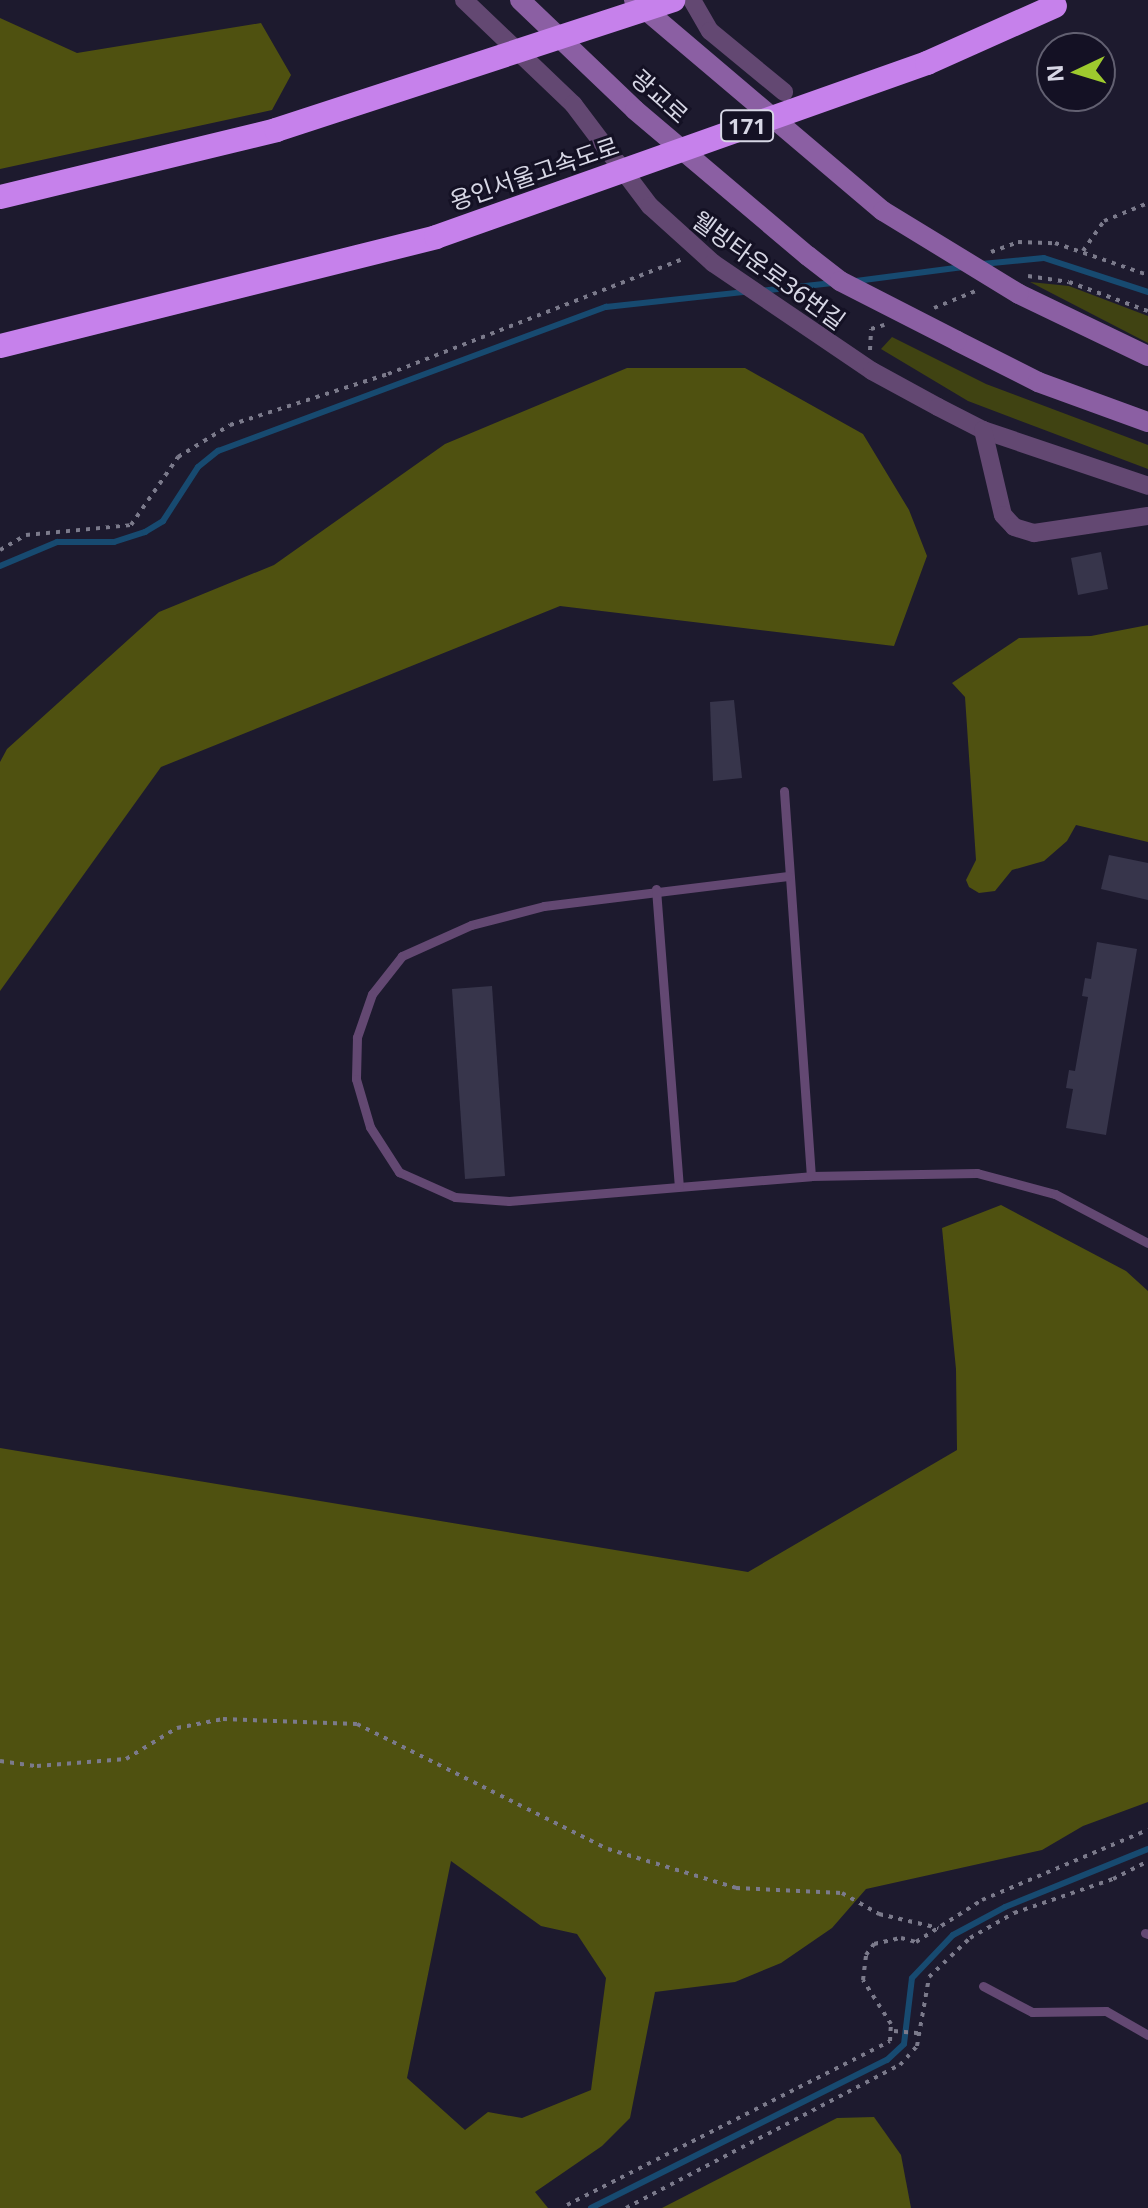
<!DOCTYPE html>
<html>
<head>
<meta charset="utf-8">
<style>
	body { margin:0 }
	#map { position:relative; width:1148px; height:2208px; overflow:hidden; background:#1d1a2e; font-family:"Noto Sans","Noto Sans KR",sans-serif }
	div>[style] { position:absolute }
	.green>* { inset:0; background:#404312 }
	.forest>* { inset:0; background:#4f5110 }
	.stream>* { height:6px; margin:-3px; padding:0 3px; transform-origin:3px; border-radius:3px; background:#174a70 }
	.building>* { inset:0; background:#37354b }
	.path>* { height:4px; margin-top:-2px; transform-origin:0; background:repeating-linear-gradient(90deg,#7b7a8b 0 4px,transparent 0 10px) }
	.service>* { height:9px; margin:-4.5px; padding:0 4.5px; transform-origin:4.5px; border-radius:4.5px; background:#634872 }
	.minor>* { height:18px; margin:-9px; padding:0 9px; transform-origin:9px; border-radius:9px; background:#634872 }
	.secondary>* { height:20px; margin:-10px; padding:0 10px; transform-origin:10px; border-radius:10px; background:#8b5fa3 }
	.motorway>* { height:24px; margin:-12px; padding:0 12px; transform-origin:12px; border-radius:12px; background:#c681eb }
	.secondary-bridge>* { height:20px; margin:-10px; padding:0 10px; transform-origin:10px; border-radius:10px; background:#8b5fa3 }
	.motorway-bridge>* { height:24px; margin:-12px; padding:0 12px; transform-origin:12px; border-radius:12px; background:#c681eb }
	span { translate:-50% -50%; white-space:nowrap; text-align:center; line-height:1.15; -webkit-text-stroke:6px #141124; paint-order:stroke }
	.shield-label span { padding:2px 6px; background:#141124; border:2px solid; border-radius:6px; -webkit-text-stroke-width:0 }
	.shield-label { font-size:22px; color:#d7d7e5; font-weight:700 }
	.street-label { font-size:24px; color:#d7d7e5 }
	.north { position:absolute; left:1036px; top:32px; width:80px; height:80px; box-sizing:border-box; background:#141124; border:2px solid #626071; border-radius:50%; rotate:266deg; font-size:22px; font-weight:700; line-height:32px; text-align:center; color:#d7d7e5 }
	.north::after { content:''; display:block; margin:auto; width:28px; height:36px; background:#9eca2e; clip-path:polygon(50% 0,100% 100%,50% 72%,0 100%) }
</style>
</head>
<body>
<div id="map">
	<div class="green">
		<div style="clip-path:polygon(1030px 282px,1069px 286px,1148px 316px,1148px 343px)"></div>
		<div style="clip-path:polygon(892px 337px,986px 384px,1148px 445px,1148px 469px,968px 401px,881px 349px)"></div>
	</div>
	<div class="forest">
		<div style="clip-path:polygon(0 18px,77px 53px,261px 23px,291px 75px,272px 110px,0 169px)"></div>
		<div style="clip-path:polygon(627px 368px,745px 368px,863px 434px,909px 510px,927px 556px,894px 646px,560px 606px,161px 767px,0 991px,0 762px,7px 749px,159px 612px,274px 565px,445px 444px)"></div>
		<div style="clip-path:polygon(1148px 625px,1148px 842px,1076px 825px,1067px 841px,1044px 861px,1012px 870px,995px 891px,979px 893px,969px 887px,966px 880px,976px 860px,965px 697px,952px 683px,1019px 638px,1091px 636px)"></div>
		<div style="clip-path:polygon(evenodd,1001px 1205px,1126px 1271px,1148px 1291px,1148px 1802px,1083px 1826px,1042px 1850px,866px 1889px,832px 1928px,781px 1963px,735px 1982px,655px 1992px,630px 2118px,602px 2146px,535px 2192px,548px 2208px,0 2208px,0 1448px,748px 1572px,957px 1450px,956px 1369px,942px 1228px,1001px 1205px,451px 1861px,541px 1926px,577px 1934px,606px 1978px,591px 2090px,522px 2118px,488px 2112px,465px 2130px,407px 2078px,451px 1861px)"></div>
		<div style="clip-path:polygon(874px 2117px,901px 2155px,911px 2208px,662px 2208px,837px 2118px)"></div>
	</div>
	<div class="stream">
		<div style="left:982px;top:264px;width:62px;rotate:-5.5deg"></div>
		<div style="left:1044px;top:258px;width:109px;rotate:18.1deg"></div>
		<div style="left:856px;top:281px;width:108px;rotate:-7.5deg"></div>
		<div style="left:760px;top:291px;width:73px;rotate:-6.3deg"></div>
		<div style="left:0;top:566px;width:62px;rotate:-22.8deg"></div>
		<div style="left:57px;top:542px;width:57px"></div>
		<div style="left:114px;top:542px;width:33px;rotate:-18deg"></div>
		<div style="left:145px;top:532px;width:21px;rotate:-31deg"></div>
		<div style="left:163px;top:521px;width:64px;rotate:-57.1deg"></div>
		<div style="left:198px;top:467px;width:26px;rotate:-39deg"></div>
		<div style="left:218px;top:451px;width:414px;rotate:-20.4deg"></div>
		<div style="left:606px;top:307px;width:140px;rotate:-6.2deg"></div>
		<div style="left:591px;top:2208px;width:331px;rotate:-26.6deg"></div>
		<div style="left:887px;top:2060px;width:23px;rotate:-43deg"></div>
		<div style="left:904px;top:2044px;width:66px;rotate:-83.1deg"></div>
		<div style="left:912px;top:1978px;width:59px;rotate:-46.4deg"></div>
		<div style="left:953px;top:1935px;width:59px;rotate:-28.3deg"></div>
		<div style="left:1005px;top:1907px;width:154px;rotate:-22.1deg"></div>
	</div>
	<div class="building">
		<div style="clip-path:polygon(1101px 552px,1108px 589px,1078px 595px,1071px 558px)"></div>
		<div style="clip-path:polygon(734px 700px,742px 778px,713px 781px,710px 702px)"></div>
		<div style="clip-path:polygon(1109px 855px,1148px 863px,1148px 900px,1101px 889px)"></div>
		<div style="clip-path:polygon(1097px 942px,1137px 949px,1106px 1135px,1066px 1128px,1073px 1089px,1066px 1088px,1069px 1070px,1075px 1071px,1088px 997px,1082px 996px,1085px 978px,1091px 979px)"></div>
		<div style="clip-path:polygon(492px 986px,505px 1176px,465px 1179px,452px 989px)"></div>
	</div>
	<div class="path">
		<div style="left:1083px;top:251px;width:37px;rotate:-55deg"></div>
		<div style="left:1104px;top:221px;width:48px;rotate:-22.2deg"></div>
		<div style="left:991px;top:252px;width:29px;rotate:-20deg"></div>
		<div style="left:1018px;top:242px;width:37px;rotate:2deg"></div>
		<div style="left:1055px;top:243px;width:98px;rotate:19deg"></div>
		<div style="left:1028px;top:276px;width:41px;rotate:8.3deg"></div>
		<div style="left:1069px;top:282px;width:84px;rotate:20.2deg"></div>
		<div style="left:934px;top:308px;width:48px;rotate:-22.2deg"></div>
		<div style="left:870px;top:350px;width:21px;rotate:-87deg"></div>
		<div style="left:871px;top:329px;width:14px;rotate:-17deg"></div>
		<div style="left:0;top:550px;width:30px;rotate:-30deg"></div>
		<div style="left:26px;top:535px;width:105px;rotate:-5.4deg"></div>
		<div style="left:131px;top:525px;width:83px;rotate:-55.3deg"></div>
		<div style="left:178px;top:457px;width:61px;rotate:-31.6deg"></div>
		<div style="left:230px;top:425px;width:166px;rotate:-17.9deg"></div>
		<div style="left:388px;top:374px;width:314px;rotate:-21.3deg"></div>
		<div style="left:0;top:1761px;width:37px;rotate:8deg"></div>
		<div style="left:37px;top:1766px;width:89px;rotate:-4.5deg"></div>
		<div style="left:126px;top:1759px;width:60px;rotate:-31.3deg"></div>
		<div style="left:177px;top:1728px;width:47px;rotate:-11.1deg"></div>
		<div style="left:223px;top:1719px;width:134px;rotate:2.1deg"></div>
		<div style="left:357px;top:1724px;width:280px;rotate:26.5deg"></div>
		<div style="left:608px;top:1849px;width:134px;rotate:16.9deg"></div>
		<div style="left:736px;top:1888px;width:106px;rotate:2.7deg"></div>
		<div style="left:842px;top:1893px;width:43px;rotate:29.6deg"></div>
		<div style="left:879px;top:1914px;width:61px;rotate:13.3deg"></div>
		<div style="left:894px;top:2031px;width:25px;rotate:5deg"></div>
		<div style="left:567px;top:2205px;width:362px;rotate:-26.9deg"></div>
		<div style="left:890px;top:2041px;width:17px;rotate:-87deg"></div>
		<div style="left:891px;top:2024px;width:52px;rotate:-122.5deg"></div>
		<div style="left:863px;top:1980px;width:25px;rotate:-83deg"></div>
		<div style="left:866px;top:1955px;width:14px;rotate:-54deg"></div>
		<div style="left:874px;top:1944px;width:28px;rotate:-13deg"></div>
		<div style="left:901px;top:1938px;width:16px;rotate:15deg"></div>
		<div style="left:916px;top:1942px;width:78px;rotate:-32.5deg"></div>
		<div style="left:982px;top:1900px;width:180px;rotate:-22.9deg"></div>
		<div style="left:626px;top:2208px;width:309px;rotate:-27.6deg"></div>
		<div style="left:900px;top:2065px;width:25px;rotate:-48deg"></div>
		<div style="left:917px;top:2046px;width:70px;rotate:-80.1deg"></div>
		<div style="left:929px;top:1977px;width:57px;rotate:-43.6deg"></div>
		<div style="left:970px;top:1938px;width:51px;rotate:-29.6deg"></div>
		<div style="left:1014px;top:1913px;width:105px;rotate:-19deg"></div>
		<div style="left:1113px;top:1879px;width:39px;rotate:-27deg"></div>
	</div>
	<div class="service">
		<div style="left:784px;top:791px;width:386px;rotate:86deg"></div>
		<div style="left:788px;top:876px;width:246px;rotate:173deg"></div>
		<div style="left:544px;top:906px;width:75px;rotate:165.4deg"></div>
		<div style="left:471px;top:925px;width:76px;rotate:155.8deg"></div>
		<div style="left:402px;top:956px;width:48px;rotate:128.3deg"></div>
		<div style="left:372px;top:994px;width:46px;rotate:109.2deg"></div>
		<div style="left:357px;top:1037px;width:42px;rotate:91.4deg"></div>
		<div style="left:356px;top:1079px;width:50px;rotate:73.7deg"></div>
		<div style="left:370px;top:1127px;width:54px;rotate:57.2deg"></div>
		<div style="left:399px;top:1172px;width:61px;rotate:24.1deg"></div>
		<div style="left:455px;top:1197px;width:54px;rotate:4.2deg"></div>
		<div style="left:509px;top:1201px;width:303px;rotate:-4.7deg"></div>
		<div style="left:811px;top:1176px;width:166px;rotate:-1deg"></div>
		<div style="left:977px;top:1173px;width:81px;rotate:15.1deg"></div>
		<div style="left:1055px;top:1194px;width:105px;rotate:27.8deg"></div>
		<div style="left:656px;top:889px;width:298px;rotate:85.6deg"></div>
		<div style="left:1145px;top:1933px;width:3px;rotate:18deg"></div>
		<div style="left:983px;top:1986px;width:55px;rotate:28deg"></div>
		<div style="left:1032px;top:2012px;width:74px;rotate:-0.8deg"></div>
		<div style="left:1106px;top:2011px;width:48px;rotate:29.7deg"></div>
	</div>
	<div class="minor">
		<div style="left:464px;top:0;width:151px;rotate:43.7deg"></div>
		<div style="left:573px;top:104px;width:128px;rotate:53deg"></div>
		<div style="left:650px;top:206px;width:85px;rotate:42.1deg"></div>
		<div style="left:713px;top:263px;width:192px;rotate:34.2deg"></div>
		<div style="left:872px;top:371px;width:75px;rotate:28.6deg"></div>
		<div style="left:938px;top:407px;width:51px;rotate:27.1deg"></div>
		<div style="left:983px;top:430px;width:174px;rotate:18.7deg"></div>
		<div style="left:692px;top:0;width:36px;rotate:60deg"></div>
		<div style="left:710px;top:31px;width:96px;rotate:39.5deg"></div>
		<div style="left:983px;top:430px;width:87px;rotate:76.8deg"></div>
		<div style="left:1003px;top:515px;width:16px;rotate:47deg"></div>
		<div style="left:1014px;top:527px;width:21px;rotate:17deg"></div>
		<div style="left:1034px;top:533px;width:115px;rotate:-8.5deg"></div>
	</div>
	<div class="secondary">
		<div style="left:520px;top:0;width:159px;rotate:43.7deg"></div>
		<div style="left:635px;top:110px;width:226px;rotate:40.2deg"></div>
		<div style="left:634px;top:0;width:326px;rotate:40.3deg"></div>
		<div style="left:1019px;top:294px;width:143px;rotate:25.7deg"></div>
		<div style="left:957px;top:341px;width:91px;rotate:26.8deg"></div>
		<div style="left:1038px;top:382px;width:117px;rotate:20deg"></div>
	</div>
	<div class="motorway">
		<div style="left:0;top:197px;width:284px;rotate:-13.6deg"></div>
		<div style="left:0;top:346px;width:449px;rotate:-14deg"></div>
	</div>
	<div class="secondary-bridge">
		<div style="left:883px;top:211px;width:159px;rotate:31.4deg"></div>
		<div style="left:808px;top:256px;width:41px;rotate:38deg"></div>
		<div style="left:840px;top:281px;width:131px;rotate:27.1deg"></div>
	</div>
	<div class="motorway-bridge">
		<div style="left:276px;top:130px;width:418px;rotate:-18.1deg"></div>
		<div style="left:436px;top:237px;width:521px;rotate:-19.51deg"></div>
		<div style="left:927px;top:63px;width:140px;rotate:-24deg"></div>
	</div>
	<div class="shield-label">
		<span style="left:747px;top:126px">171</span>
	</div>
	<div class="street-label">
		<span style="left:660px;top:96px;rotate:42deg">광교로</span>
		<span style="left:534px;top:173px;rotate:-19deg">용인서울고속도로</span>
		<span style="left:769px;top:270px;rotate:36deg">웰빙타운로36번길</span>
	</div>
	<div class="north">N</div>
</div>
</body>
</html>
